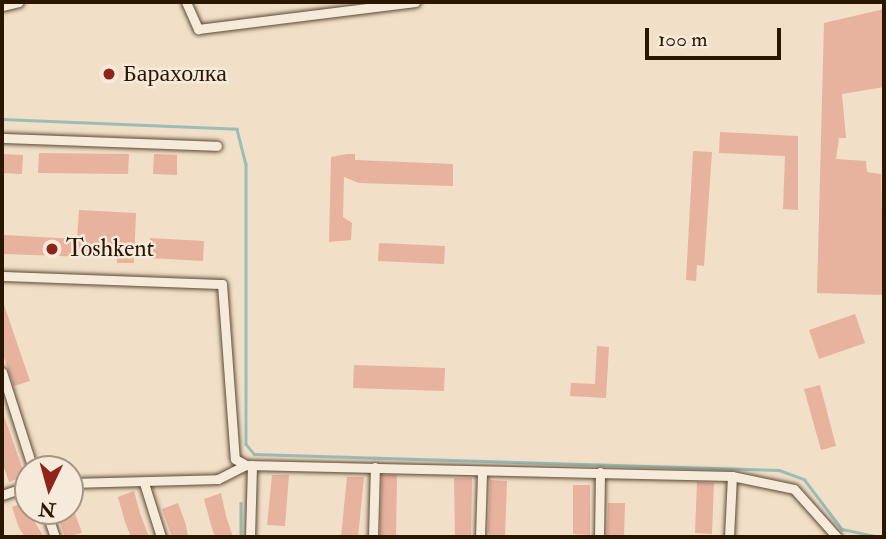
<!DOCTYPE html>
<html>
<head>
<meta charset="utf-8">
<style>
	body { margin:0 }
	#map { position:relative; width:886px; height:539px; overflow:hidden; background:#f1dfc8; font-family:"IM FELL Double Pica",serif }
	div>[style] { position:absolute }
	.stream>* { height:2.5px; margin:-1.25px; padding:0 1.25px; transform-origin:1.25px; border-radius:1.25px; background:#9bbdb6 }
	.building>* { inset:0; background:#e7b29e }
	.roads { filter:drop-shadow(0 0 2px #5c4832) drop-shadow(0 0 2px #5c4832) }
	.minor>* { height:9px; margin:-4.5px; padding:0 4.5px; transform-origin:4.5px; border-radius:4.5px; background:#f6eadb }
	.dots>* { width:19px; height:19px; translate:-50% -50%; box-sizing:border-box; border:4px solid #f6eadb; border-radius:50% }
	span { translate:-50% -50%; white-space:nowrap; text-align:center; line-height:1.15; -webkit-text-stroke:5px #f6eadb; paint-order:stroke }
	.poi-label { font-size:24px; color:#2b1600 }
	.left { translate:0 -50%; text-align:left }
	.frame { position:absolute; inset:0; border:4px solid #2b1600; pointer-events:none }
	.north { position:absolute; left:14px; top:455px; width:70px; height:70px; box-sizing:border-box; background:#f6eadb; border:2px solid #a59583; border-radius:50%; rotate:185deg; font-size:19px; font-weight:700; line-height:28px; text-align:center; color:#2b1600 }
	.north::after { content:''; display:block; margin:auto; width:24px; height:32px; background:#8f2418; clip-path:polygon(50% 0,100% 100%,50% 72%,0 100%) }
	.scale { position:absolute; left:645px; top:28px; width:136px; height:32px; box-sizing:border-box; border:4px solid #2b1600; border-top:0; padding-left:9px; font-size:21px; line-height:24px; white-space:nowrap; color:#2b1600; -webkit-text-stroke:5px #f6eadb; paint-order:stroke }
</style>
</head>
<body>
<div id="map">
	<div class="stream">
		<div style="left:2px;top:119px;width:235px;rotate:2.4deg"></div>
		<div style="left:237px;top:129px;width:36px;rotate:76deg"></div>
		<div style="left:246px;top:164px;width:280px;rotate:90deg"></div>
		<div style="left:246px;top:444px;width:13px;rotate:51deg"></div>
		<div style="left:254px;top:454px;width:525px;rotate:1.75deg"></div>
		<div style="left:779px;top:470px;width:27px;rotate:20deg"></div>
		<div style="left:804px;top:479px;width:63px;rotate:52.8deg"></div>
		<div style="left:842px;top:529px;width:40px;rotate:12deg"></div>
		<div style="left:241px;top:503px;width:34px;rotate:90deg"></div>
	</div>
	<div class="building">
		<div style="clip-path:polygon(884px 9px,884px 87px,842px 94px,846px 138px,839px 138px,836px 159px,866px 161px,867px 172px,881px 174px,884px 295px,817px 293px,824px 23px)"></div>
		<div style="clip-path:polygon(720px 132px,798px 136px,798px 210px,783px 209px,785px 156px,719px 153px)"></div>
		<div style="clip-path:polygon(693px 151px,712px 152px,704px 266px,697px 265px,696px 281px,686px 280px)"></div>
		<div style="clip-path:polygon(39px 153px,129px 154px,128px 174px,38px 173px)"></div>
		<div style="clip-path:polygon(2px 154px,23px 155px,22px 174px,2px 173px)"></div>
		<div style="clip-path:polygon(154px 154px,177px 155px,177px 175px,153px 174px)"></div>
		<div style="clip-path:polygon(347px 154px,355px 154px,355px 160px,453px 164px,453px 186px,359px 183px,344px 177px,343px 217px,352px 223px,351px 240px,329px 242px,331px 157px)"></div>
		<div style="clip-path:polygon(79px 210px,136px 213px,134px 263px,117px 263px,117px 258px,4px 254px,4px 235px,77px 239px)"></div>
		<div style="clip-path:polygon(150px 238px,204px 241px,203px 261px,149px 258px)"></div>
		<div style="clip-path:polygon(379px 243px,445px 246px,444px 264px,378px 261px)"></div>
		<div style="clip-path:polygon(2px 299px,30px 381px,14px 386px,2px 352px)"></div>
		<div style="clip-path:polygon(855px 314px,865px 343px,819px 359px,809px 330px)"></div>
		<div style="clip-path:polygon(597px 346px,609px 347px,606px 398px,570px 396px,571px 383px,595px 384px)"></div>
		<div style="clip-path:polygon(354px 365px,445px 368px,444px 391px,353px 388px)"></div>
		<div style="clip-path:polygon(820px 385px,836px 446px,821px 450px,804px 389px)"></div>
		<div style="clip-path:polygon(3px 413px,25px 476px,9px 482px,2px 462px)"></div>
		<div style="clip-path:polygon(272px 475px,289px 475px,285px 526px,267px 525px)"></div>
		<div style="clip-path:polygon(382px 475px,397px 475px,396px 537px,380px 537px)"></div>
		<div style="clip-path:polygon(347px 477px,364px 477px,358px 537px,341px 537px)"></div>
		<div style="clip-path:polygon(454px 478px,472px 478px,471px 537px,455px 537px)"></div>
		<div style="clip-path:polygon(490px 480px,507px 481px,505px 537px,490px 537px,488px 531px)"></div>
		<div style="clip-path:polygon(697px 482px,714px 483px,712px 534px,695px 533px)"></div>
		<div style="clip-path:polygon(573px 485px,590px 485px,590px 535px,573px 534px)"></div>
		<div style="clip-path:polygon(134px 491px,140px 513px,149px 537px,131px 537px,125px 522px,118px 497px)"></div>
		<div style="clip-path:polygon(221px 493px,226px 516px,233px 537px,215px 537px,211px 525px,204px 499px)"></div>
		<div style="clip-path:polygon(28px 501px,28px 511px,44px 537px,25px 537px,19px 528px,12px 507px)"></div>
		<div style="clip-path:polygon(178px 503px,186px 525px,188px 537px,172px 537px,162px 509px)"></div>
		<div style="clip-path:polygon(608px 503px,625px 503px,624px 536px,607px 536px)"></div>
		<div style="clip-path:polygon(56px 511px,74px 511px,82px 533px,65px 537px)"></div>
	</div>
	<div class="roads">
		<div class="minor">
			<div style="left:186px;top:2px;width:30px;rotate:66deg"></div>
			<div style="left:198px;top:29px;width:219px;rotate:-7.1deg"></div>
			<div style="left:2px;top:6px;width:17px;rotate:-13deg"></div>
			<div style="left:2px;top:138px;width:215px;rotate:2.1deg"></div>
			<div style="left:2px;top:276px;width:220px;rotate:2.1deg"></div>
			<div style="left:222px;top:284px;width:175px;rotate:85.8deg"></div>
			<div style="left:235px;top:459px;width:13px;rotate:29deg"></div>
			<div style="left:246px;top:465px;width:486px;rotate:1.3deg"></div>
			<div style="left:732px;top:476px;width:63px;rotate:11.8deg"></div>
			<div style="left:794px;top:489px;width:64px;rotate:48.1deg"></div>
			<div style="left:2px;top:372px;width:102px;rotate:72.3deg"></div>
			<div style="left:70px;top:483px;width:148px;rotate:-1.5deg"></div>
			<div style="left:218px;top:479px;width:31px;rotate:-27deg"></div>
			<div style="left:144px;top:483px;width:57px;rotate:72.5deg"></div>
			<div style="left:2px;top:495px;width:28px;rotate:-19deg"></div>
			<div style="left:46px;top:511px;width:28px;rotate:71deg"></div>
			<div style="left:250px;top:537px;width:72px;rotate:-88.4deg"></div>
			<div style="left:373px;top:537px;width:70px;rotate:-88.4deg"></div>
			<div style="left:480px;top:537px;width:65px;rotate:-88.2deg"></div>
			<div style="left:599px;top:537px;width:65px;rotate:-89.1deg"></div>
			<div style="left:729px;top:537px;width:61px;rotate:-87.2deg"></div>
		</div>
	</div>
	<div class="dots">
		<div style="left:109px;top:74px;background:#8f2418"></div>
		<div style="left:52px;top:249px;background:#8f2418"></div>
	</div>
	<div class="poi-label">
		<span class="left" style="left:123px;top:74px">Барахолка</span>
		<span class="left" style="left:66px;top:249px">Toshkent</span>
	</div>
	<div class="frame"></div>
	<div class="north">N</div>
	<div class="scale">100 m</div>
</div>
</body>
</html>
